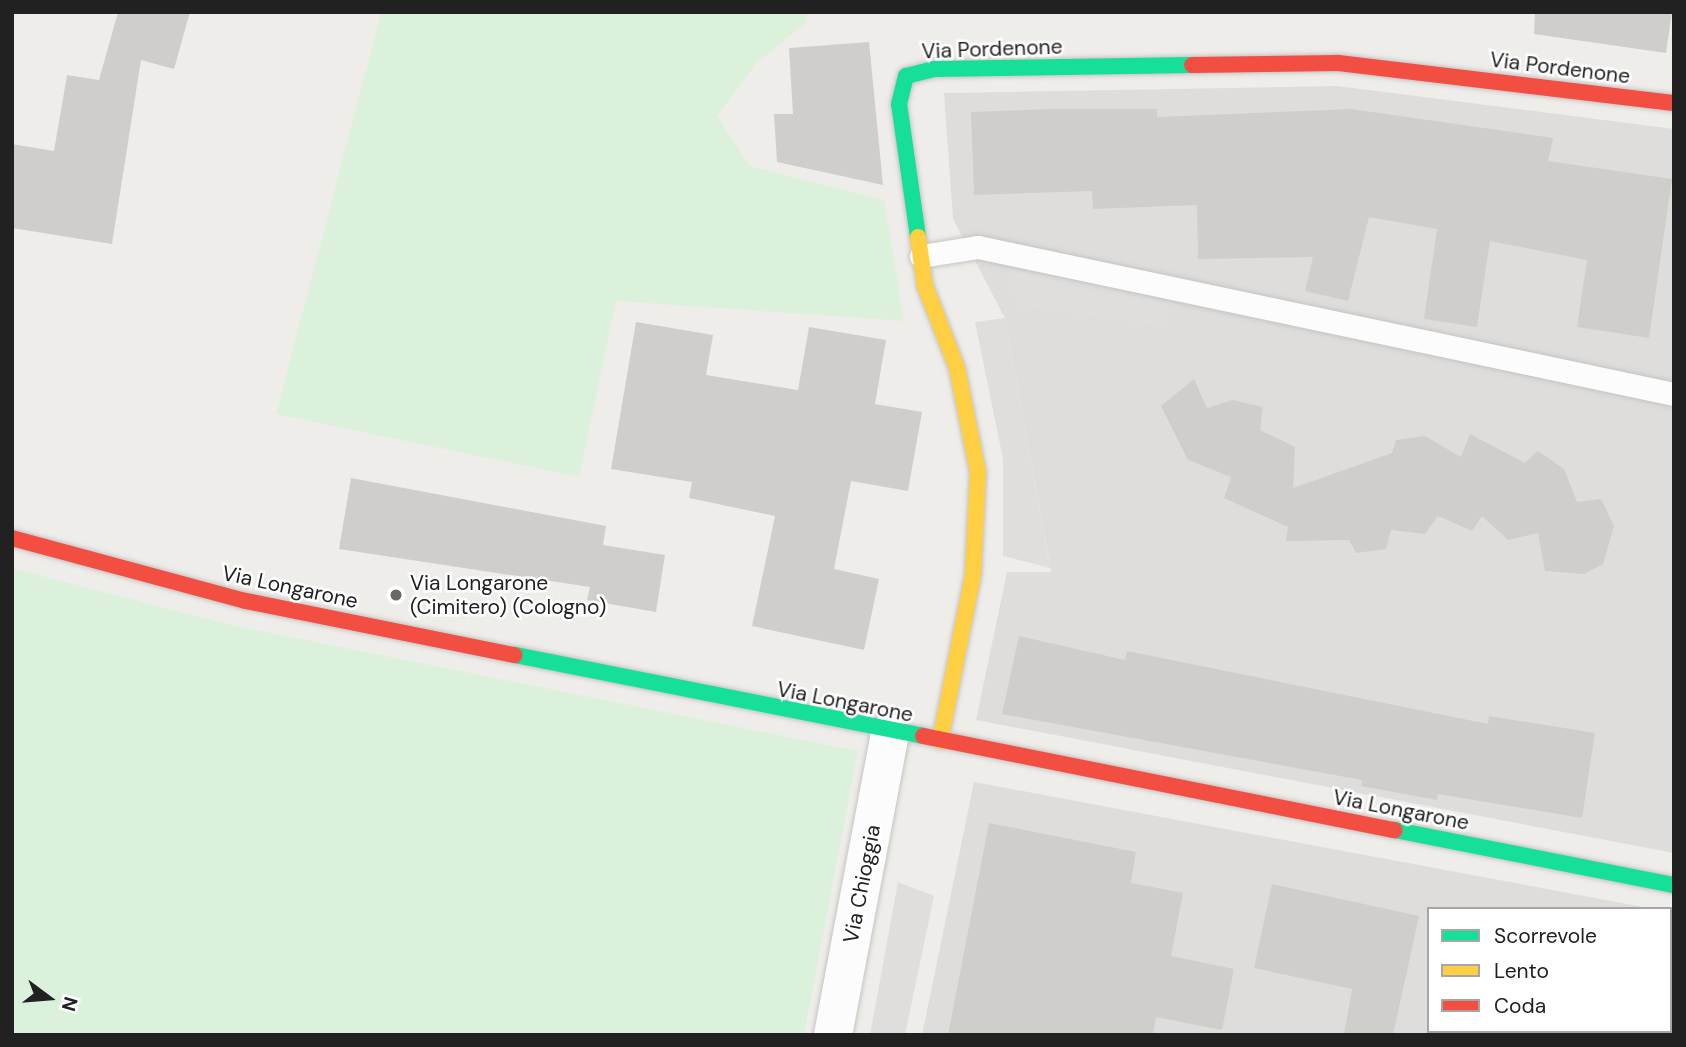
<!DOCTYPE html>
<html>
<head>
<meta charset="utf-8">
<style>
	body { margin:0 }
	#map { position:relative; width:1686px; height:1047px; overflow:hidden; background:#efedea; font-family:"DM Sans",sans-serif }
	div>[style] { position:absolute }
	.residential>* { inset:0; background:#dedddb }
	.park>* { inset:0; background:#dcf1dc }
	.parking>* { inset:0; background:#dfdedd }
	.building>* { inset:0; background:#d0cecb }
	.roads { filter:drop-shadow(0 0 2px #c5c4c2) drop-shadow(0 0 2px #c5c4c2) }
	.lane>* { height:23px; margin:-11.5px; padding:0 11.5px; transform-origin:11.5px; border-radius:11.5px; background:#fdfcfc }
	.street>* { height:38px; margin:-19px; padding:0 19px; transform-origin:19px; border-radius:19px; background:#fdfcfc }
	.fast>* { height:16px; margin:-8px; padding:0 8px; transform-origin:8px; border-radius:8px; background:#16e098 }
	.slow>* { height:16px; margin:-8px; padding:0 8px; transform-origin:8px; border-radius:8px; background:#ffcf43 }
	.jam>* { height:16px; margin:-8px; padding:0 8px; transform-origin:8px; border-radius:8px; background:#f24e42 }
	.dots>* { width:19px; height:19px; translate:-50% -50%; box-sizing:border-box; border:4px solid #fff; border-radius:50% }
	span { translate:-50% -50%; white-space:nowrap; text-align:center; line-height:1.15; -webkit-text-stroke:5px #fff; paint-order:stroke }
	.street-label { font-size:21px; color:#212121 }
	.poi-label { font-size:21px; color:#212121 }
	.left { translate:0 -50%; text-align:left }
	.frame { position:absolute; inset:0; border:14px solid #212121; pointer-events:none }
	.legend { position:absolute; left:1427px; top:907px; width:245px; height:126px; box-sizing:border-box; background:#fff; border:2px solid #a6a6a6; margin:0; padding:9px 12px; list-style:none; font-size:21px; color:#212121 }
	.legend li { display:flex; align-items:center; gap:14px; height:35px }
	.legend b { width:35px; border:2px solid #a6a6a6 }
	.north { position:absolute; left:14px; top:963px; width:70px; height:70px; -webkit-text-stroke:5px #fff; paint-order:stroke; rotate:106deg; font-size:19px; font-weight:700; line-height:28px; text-align:center; color:#212121 }
	.north::after { content:''; display:block; margin:auto; width:24px; height:32px; background:#212121; clip-path:polygon(50% 0,100% 100%,50% 72%,0 100%) }
</style>
</head>
<body>
<div id="map">
	<div class="residential">
		<div style="clip-path:polygon(1337px 86px,1674px 129px,1674px 853px,976px 720px,1007px 572px,1051px 572px,1005px 318px,953px 219px,944px 93px)"></div>
		<div style="clip-path:polygon(974px 782px,1654px 909px,1429px 909px,1429px 1031px,1670px 1031px,1674px 912px,1674px 1035px,922px 1035px)"></div>
	</div>
	<div class="park">
		<div style="clip-path:polygon(381px 12px,807px 12px,806px 22px,757px 63px,717px 116px,750px 166px,884px 200px,904px 321px,616px 301px,579px 477px,276px 414px)"></div>
		<div style="clip-path:polygon(12px 568px,227px 624px,858px 751px,804px 1035px,12px 1035px)"></div>
	</div>
	<div class="parking">
		<div style="clip-path:polygon(1034px 266px,1169px 295px,1164px 326px,1017px 305px,1012px 267px)"></div>
		<div style="clip-path:polygon(1005px 318px,1050px 568px,1003px 556px,1003px 459px,975px 322px)"></div>
		<div style="clip-path:polygon(898px 882px,934px 896px,905px 1035px,870px 1035px)"></div>
	</div>
	<div class="building">
		<div style="clip-path:polygon(118px 12px,190px 12px,174px 69px,141px 60px,112px 244px,12px 228px,12px 144px,54px 151px,67px 75px,99px 80px)"></div>
		<div style="clip-path:polygon(1535px 12px,1672px 12px,1666px 53px,1534px 34px)"></div>
		<div style="clip-path:polygon(869px 42px,883px 185px,777px 162px,774px 114px,793px 114px,789px 48px)"></div>
		<div style="clip-path:polygon(1054px 109px,1157px 109px,1157px 117px,1351px 109px,1553px 138px,1548px 161px,1672px 179px,1649px 338px,1577px 327px,1587px 260px,1490px 241px,1477px 327px,1424px 319px,1437px 229px,1369px 217px,1348px 301px,1305px 291px,1313px 257px,1198px 259px,1197px 205px,1093px 209px,1092px 191px,974px 195px,971px 112px)"></div>
		<div style="clip-path:polygon(636px 322px,713px 335px,706px 375px,798px 390px,809px 327px,886px 340px,875px 404px,922px 412px,908px 491px,851px 481px,834px 569px,879px 579px,864px 650px,752px 626px,775px 516px,689px 498px,692px 482px,611px 469px)"></div>
		<div style="clip-path:polygon(1194px 379px,1207px 408px,1233px 400px,1263px 407px,1260px 430px,1295px 447px,1293px 488px,1392px 453px,1396px 440px,1425px 436px,1461px 457px,1470px 434px,1525px 463px,1538px 451px,1564px 469px,1577px 502px,1601px 499px,1614px 526px,1603px 564px,1584px 574px,1545px 571px,1538px 533px,1508px 540px,1482px 516px,1472px 531px,1438px 516px,1425px 534px,1391px 530px,1386px 549px,1356px 553px,1349px 540px,1286px 541px,1288px 527px,1224px 498px,1231px 477px,1188px 460px,1161px 406px)"></div>
		<div style="clip-path:polygon(351px 478px,606px 526px,603px 545px,665px 555px,656px 612px,587px 600px,590px 587px,339px 549px)"></div>
		<div style="clip-path:polygon(1019px 636px,1125px 660px,1127px 651px,1488px 724px,1489px 716px,1595px 733px,1582px 818px,1438px 794px,1437px 800px,1361px 786px,1362px 780px,1002px 714px)"></div>
		<div style="clip-path:polygon(989px 823px,1136px 852px,1131px 883px,1183px 893px,1171px 956px,1234px 969px,1222px 1030px,1156px 1017px,1153px 1035px,948px 1035px)"></div>
		<div style="clip-path:polygon(1272px 884px,1419px 916px,1393px 1035px,1344px 1035px,1352px 989px,1254px 968px)"></div>
	</div>
	<div class="roads">
		<div class="lane">
			<div style="left:921px;top:256px;width:58px;rotate:-9deg"></div>
			<div style="left:978px;top:247px;width:711px;rotate:11.93deg"></div>
		</div>
		<div class="street">
			<div style="left:833px;top:1035px;width:307px;rotate:-79.3deg"></div>
		</div>
		<div class="fast">
			<div style="left:918px;top:237px;width:134px;rotate:-98.1deg"></div>
			<div style="left:899px;top:104px;width:29px;rotate:-76deg"></div>
			<div style="left:906px;top:76px;width:30px;rotate:-14deg"></div>
			<div style="left:935px;top:69px;width:257px;rotate:-0.9deg"></div>
			<div style="left:515px;top:655px;width:416px;rotate:11.2deg"></div>
			<div style="left:1395px;top:830px;width:284px;rotate:11.2deg"></div>
		</div>
		<div class="slow">
			<div style="left:918px;top:237px;width:49px;rotate:81.9deg"></div>
			<div style="left:925px;top:286px;width:88px;rotate:68.7deg"></div>
			<div style="left:957px;top:368px;width:106px;rotate:78.6deg"></div>
			<div style="left:978px;top:472px;width:103px;rotate:92.8deg"></div>
			<div style="left:973px;top:575px;width:169px;rotate:101.2deg"></div>
		</div>
		<div class="jam">
			<div style="left:1192px;top:65px;width:146px;rotate:-0.8deg"></div>
			<div style="left:1338px;top:63px;width:338px;rotate:6.8deg"></div>
			<div style="left:12px;top:538px;width:242px;rotate:15.1deg"></div>
			<div style="left:246px;top:601px;width:274px;rotate:11.4deg"></div>
			<div style="left:923px;top:736px;width:481px;rotate:11.3deg"></div>
		</div>
	</div>
	<div class="dots">
		<div style="left:396px;top:595px;background:#696867"></div>
	</div>
	<div class="street-label">
		<span style="left:992px;top:49px;rotate:-2deg">Via Pordenone</span>
		<span style="left:1560px;top:68px;rotate:7deg">Via Pordenone</span>
		<span style="left:290px;top:587px;rotate:12deg">Via Longarone</span>
		<span style="left:845px;top:702px;rotate:11deg">Via Longarone</span>
		<span style="left:1401px;top:810px;rotate:11deg">Via Longarone</span>
		<span style="left:862px;top:884px;rotate:-79deg">Via Chioggia</span>
	</div>
	<div class="poi-label">
		<span class="left" style="left:410px;top:595px">Via Longarone<br>(Cimitero) (Cologno)</span>
	</div>
	<div class="frame"></div>
	<ul class="legend">
	<li><b style="height:9px;background:#16e098"></b>Scorrevole</li>
	<li><b style="height:9px;background:#ffcf43"></b>Lento</li>
	<li><b style="height:9px;background:#f24e42"></b>Coda</li>
	</ul>
	<div class="north">N</div>
</div>
</body>
</html>
